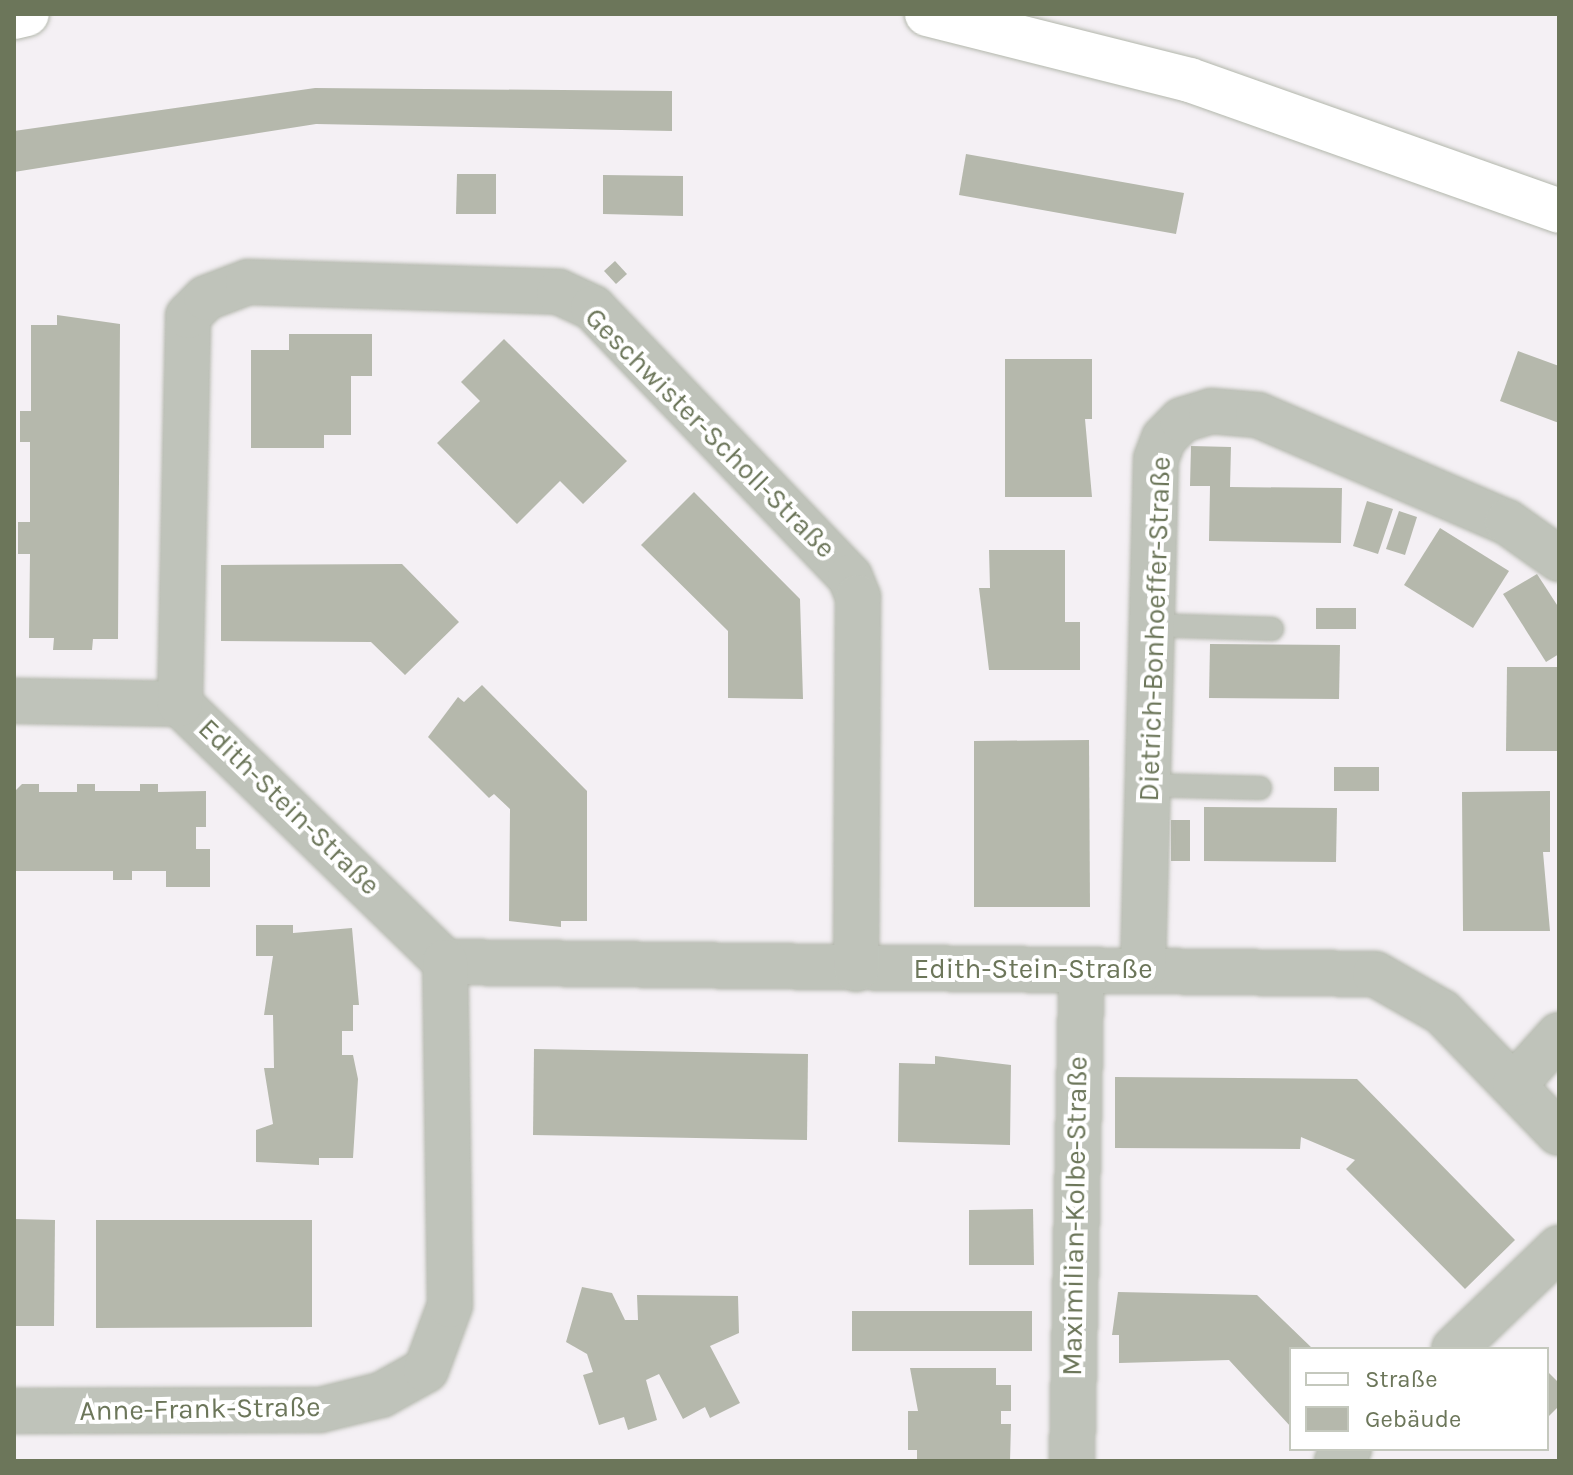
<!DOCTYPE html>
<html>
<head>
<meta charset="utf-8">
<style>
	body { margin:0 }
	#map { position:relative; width:1573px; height:1475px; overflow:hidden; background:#f4f0f4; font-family:Karla,sans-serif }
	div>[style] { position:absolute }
	.building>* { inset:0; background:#b5b8ac }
	.roads { filter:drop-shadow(0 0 2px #b3b7ac) drop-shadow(0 0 2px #b3b7ac) }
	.lane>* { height:22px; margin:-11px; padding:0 11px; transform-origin:11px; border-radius:11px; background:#bfc3ba }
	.street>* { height:44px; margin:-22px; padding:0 22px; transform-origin:22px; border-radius:22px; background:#bfc3ba }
	.secondary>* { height:44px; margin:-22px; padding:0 22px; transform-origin:22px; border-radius:22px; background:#fff }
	span { translate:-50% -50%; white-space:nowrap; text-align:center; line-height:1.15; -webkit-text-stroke:8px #fff; paint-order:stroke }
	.street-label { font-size:28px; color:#6c765a }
	.frame { position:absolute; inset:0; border:16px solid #6c765a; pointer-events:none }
	.legend { position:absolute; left:1289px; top:1347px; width:260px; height:104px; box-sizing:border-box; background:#fff; border:2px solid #c4c8bd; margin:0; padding:10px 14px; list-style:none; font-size:24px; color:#6c765a }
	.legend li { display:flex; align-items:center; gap:16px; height:40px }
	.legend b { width:40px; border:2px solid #c4c8bd }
</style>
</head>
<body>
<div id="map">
	<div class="building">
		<div style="clip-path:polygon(315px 88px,672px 91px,672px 131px,316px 124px,14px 172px,14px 131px)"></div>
		<div style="clip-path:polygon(966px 154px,1184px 193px,1176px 234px,959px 195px)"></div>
		<div style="clip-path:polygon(457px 174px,496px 174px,496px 214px,456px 214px)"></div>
		<div style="clip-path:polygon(603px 175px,683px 176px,683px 216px,603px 214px)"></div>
		<div style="clip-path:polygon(615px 261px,627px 274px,616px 284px,604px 271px)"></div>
		<div style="clip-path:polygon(57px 315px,120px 324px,118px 639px,93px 639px,92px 650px,53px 650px,54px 638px,29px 638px,30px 554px,18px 554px,18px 522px,30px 522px,30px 442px,20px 442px,20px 411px,31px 411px,31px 325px,57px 325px)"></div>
		<div style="clip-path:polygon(289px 334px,372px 334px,372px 376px,351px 376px,351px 435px,324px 435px,324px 448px,251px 448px,251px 350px,289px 350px)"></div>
		<div style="clip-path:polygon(504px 339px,627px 461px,583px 504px,560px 481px,517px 524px,437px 443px,480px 401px,461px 382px)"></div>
		<div style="clip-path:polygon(1518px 351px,1559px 366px,1559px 423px,1500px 401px)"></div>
		<div style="clip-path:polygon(1005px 359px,1092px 359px,1092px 419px,1085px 419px,1092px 497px,1005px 497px)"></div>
		<div style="clip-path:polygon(1191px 446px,1231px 447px,1230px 487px,1342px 488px,1341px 543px,1209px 541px,1210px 486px,1190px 486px)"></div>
		<div style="clip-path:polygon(694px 492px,800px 599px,803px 699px,728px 698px,728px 631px,641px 545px)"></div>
		<div style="clip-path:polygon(1367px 501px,1393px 509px,1378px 554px,1353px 546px)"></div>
		<div style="clip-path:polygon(1399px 511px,1417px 517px,1405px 555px,1386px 549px)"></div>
		<div style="clip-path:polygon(1440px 528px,1509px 571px,1473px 628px,1404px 585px)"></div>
		<div style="clip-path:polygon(989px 550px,1065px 550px,1065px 622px,1080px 622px,1080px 670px,989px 670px,979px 588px,990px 588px)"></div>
		<div style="clip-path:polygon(402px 564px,459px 622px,405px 675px,371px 642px,221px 641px,221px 565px)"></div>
		<div style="clip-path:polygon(1537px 574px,1559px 608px,1559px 654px,1546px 662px,1503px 594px)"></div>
		<div style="clip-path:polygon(1316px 608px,1356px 608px,1356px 629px,1316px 629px)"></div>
		<div style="clip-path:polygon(1210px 644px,1340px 645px,1339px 699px,1209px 698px)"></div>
		<div style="clip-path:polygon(1507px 667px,1559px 667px,1559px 751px,1506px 751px)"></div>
		<div style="clip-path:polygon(482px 685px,587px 791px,587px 921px,561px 921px,561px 927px,509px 921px,510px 809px,494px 794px,489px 798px,428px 737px,458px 697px,464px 702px)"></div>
		<div style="clip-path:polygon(1089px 740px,1090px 907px,974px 907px,974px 741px)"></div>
		<div style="clip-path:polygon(1334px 767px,1379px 767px,1379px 791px,1334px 791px)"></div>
		<div style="clip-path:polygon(22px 784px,39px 784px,39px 792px,77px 792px,77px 784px,95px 784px,95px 791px,140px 791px,140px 784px,158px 784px,158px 792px,206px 791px,206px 827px,196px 827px,196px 849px,210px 849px,210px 887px,166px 887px,166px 871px,132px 871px,132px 880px,113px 880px,113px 871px,14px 871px,14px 792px)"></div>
		<div style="clip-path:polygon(1550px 791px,1550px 852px,1543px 852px,1550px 931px,1463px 931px,1462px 792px)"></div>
		<div style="clip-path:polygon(1204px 807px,1337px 808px,1336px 862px,1204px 861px)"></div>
		<div style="clip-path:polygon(1171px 820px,1190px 820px,1190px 861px,1171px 861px)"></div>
		<div style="clip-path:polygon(256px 925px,293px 925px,293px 933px,352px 928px,359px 1005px,353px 1005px,353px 1031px,342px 1031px,342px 1055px,353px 1055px,358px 1079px,353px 1158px,319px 1158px,319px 1165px,256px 1162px,256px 1130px,273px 1124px,264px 1068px,274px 1068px,273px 1015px,264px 1015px,273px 956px,256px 956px)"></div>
		<div style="clip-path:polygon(534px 1049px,808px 1054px,807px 1140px,533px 1135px)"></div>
		<div style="clip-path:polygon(935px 1056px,1011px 1065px,1010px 1145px,898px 1142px,899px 1063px,935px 1064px)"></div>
		<div style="clip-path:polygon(1115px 1077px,1357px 1079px,1515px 1240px,1465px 1289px,1346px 1169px,1355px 1160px,1327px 1148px,1301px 1137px,1300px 1149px,1115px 1148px)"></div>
		<div style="clip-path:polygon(1033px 1209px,1034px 1265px,969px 1265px,969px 1210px)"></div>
		<div style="clip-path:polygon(14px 1219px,55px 1220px,54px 1326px,14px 1326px)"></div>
		<div style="clip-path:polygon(96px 1220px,312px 1220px,312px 1327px,96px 1328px)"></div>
		<div style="clip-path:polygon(582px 1287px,612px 1293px,625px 1320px,638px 1320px,637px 1295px,738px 1296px,739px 1333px,710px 1346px,740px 1403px,710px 1418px,705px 1407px,683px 1419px,659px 1374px,646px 1380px,657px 1420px,628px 1430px,624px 1417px,599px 1425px,583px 1375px,593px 1372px,587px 1354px,566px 1342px)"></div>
		<div style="clip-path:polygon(1118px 1292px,1257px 1295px,1313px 1349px,1291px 1349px,1291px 1427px,1229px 1360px,1119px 1363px,1119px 1335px,1112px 1335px)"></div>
		<div style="clip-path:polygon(852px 1311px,1032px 1311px,1032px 1351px,852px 1351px)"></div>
		<div style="clip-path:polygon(910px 1368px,996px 1368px,996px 1385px,1011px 1385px,1011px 1411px,1001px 1411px,1001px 1424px,1011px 1424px,1010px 1461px,917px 1461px,917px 1450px,908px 1450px,908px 1411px,918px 1411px)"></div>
		<div style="clip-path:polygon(1547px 1371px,1559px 1383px,1559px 1406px,1547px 1418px)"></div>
	</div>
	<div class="roads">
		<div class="lane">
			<div style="left:1152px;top:625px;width:120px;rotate:1.9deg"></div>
			<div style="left:1148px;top:785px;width:112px;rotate:1.5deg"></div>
		</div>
		<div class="street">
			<div style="left:14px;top:701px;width:166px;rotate:1deg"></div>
			<div style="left:180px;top:704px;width:370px;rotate:44.2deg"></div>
			<div style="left:445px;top:962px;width:930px;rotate:0.74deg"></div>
			<div style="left:1375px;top:974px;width:77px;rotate:29.6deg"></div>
			<div style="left:1442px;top:1012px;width:168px;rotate:46deg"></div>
			<div style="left:180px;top:704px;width:388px;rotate:-88.8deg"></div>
			<div style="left:188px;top:316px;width:25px;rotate:-45deg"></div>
			<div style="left:206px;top:298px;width:45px;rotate:-20.9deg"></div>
			<div style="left:248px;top:282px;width:311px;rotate:1.8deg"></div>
			<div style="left:559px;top:292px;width:38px;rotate:25deg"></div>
			<div style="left:593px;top:308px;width:372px;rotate:46.3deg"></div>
			<div style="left:850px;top:577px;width:22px;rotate:68deg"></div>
			<div style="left:858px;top:597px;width:372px;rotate:90.3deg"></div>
			<div style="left:1143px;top:969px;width:510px;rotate:-88.54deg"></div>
			<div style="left:1156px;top:459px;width:22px;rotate:-69deg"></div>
			<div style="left:1164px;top:438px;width:25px;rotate:-45deg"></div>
			<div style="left:1182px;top:420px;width:30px;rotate:-17deg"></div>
			<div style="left:1211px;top:411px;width:47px;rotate:4.9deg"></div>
			<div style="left:1258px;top:415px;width:271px;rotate:23.3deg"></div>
			<div style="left:1507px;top:522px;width:64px;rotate:35.4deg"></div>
			<div style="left:1515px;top:1084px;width:66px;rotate:-48.1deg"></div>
			<div style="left:1454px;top:1349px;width:146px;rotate:-43.9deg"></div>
			<div style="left:14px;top:1411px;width:306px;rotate:-0.2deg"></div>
			<div style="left:320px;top:1410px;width:63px;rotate:-13.8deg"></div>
			<div style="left:381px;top:1395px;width:51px;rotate:-29.1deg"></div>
			<div style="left:426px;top:1370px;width:69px;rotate:-69.7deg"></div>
			<div style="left:450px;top:1305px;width:343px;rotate:-90.8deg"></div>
			<div style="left:1072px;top:1461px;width:490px;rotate:-88.9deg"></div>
			<div style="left:1337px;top:1461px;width:17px;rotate:-45deg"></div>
		</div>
		<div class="secondary">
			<div style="left:927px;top:14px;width:271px;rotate:14.1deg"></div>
			<div style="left:1190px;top:80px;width:392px;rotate:19.5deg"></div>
			<div style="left:14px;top:17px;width:13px;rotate:-13deg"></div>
		</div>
	</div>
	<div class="street-label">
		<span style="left:710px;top:433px;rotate:45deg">Geschwister-Scholl-Straße</span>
		<span style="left:1155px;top:629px;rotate:-88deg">Dietrich-Bonhoeffer-Straße</span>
		<span style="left:289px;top:807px;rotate:44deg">Edith-Stein-Straße</span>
		<span style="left:1033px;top:969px">Edith-Stein-Straße</span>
		<span style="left:1075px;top:1216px;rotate:-89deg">Maximilian-Kolbe-Straße</span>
		<span style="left:200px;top:1409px;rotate:-1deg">Anne-Frank-Straße</span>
	</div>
	<div class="frame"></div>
	<ul class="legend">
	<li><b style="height:10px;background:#fff"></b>Straße</li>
	<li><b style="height:22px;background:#b5b8ac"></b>Gebäude</li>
	</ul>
</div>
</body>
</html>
